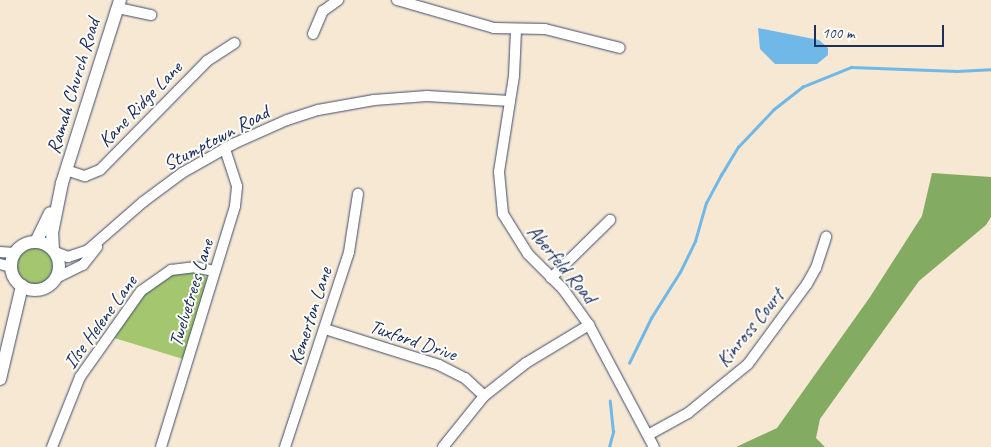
<!DOCTYPE html>
<html>
<head>
<meta charset="utf-8">
<style>
	body { margin:0 }
	#map { position:relative; width:991px; height:447px; overflow:hidden; background:#f6e8d3; font-family:Caveat,sans-serif }
	div>[style] { position:absolute }
	.green>* { inset:0; background:#a4c66f }
	.round { border-radius:50% }
	.forest>* { inset:0; background:#83ab62 }
	.water>* { inset:0; background:#70b8e8 }
	.stream>* { height:2.5px; margin:-1.25px; padding:0 1.25px; transform-origin:1.25px; border-radius:1.25px; background:#70b8e8 }
	.roads { filter:drop-shadow(0 0 1px #3c4b70) drop-shadow(0 0 1px #3c4b70) }
	.minor>* { height:10px; margin:-5px; padding:0 5px; transform-origin:5px; border-radius:5px; background:#fff }
	.major>* { height:12px; margin:-6px; padding:0 6px; transform-origin:6px; border-radius:6px; background:#fff }
	.major>.ring { margin:-6px; padding:0; box-sizing:content-box; background:none; border:12px solid #fff; border-radius:50% }
	span { translate:-50% -50%; white-space:nowrap; text-align:center; line-height:1.15; -webkit-text-stroke:4px #fdfcf7; paint-order:stroke }
	.street-label { font-size:20px; color:#1b2f5e }
	.scale { position:absolute; left:814px; top:25px; width:130px; height:22px; box-sizing:border-box; border:2px solid #1b2f5e; border-top:0; padding-left:6px; font-size:15px; line-height:18px; white-space:nowrap; color:#1b2f5e; -webkit-text-stroke:4px #fdfcf7; paint-order:stroke }
</style>
</head>
<body>
<div id="map">
	<div class="green">
		<div class="round" style="left:11px;top:242px;width:48px;height:48px"></div>
		<div style="clip-path:polygon(179px 271px,201px 272px,208px 279px,183px 359px,111px 337px,147px 290px,157px 280px)"></div>
	</div>
	<div class="forest">
		<div style="clip-path:polygon(932px 173px,991px 177px,991px 217px,986px 225px,919px 281px,820px 419px,816px 438px,825px 447px,736px 447px,777px 428px,870px 297px,922px 216px)"></div>
	</div>
	<div class="water">
		<div style="clip-path:polygon(758px 28px,819px 40px,828px 48px,828px 55px,817px 64px,775px 64px,760px 49px)"></div>
	</div>
	<div class="stream">
		<div style="left:629px;top:363px;width:50px;rotate:-63.9deg"></div>
		<div style="left:651px;top:318px;width:54px;rotate:-57.8deg"></div>
		<div style="left:680px;top:272px;width:34px;rotate:-64deg"></div>
		<div style="left:695px;top:241px;width:40px;rotate:-74deg"></div>
		<div style="left:706px;top:203px;width:32px;rotate:-62deg"></div>
		<div style="left:721px;top:175px;width:33px;rotate:-59deg"></div>
		<div style="left:738px;top:147px;width:52px;rotate:-46.5deg"></div>
		<div style="left:774px;top:109px;width:36px;rotate:-38deg"></div>
		<div style="left:802px;top:87px;width:53px;rotate:-22.2deg"></div>
		<div style="left:851px;top:67px;width:106px;rotate:2.2deg"></div>
		<div style="left:957px;top:71px;width:34px;rotate:-3deg"></div>
		<div style="left:609px;top:447px;width:16px;rotate:-75deg"></div>
		<div style="left:613px;top:432px;width:31px;rotate:-96deg"></div>
	</div>
	<div class="roads">
		<div class="minor">
			<div style="left:397px;top:0;width:101px;rotate:16.1deg"></div>
			<div style="left:494px;top:28px;width:51px;rotate:1.1deg"></div>
			<div style="left:545px;top:29px;width:77px;rotate:14.2deg"></div>
			<div style="left:118px;top:8px;width:34px;rotate:12deg"></div>
			<div style="left:516px;top:30px;width:46px;rotate:92.5deg"></div>
			<div style="left:514px;top:76px;width:97px;rotate:98.9deg"></div>
			<div style="left:499px;top:172px;width:42px;rotate:84.6deg"></div>
			<div style="left:503px;top:214px;width:47px;rotate:58deg"></div>
			<div style="left:528px;top:254px;width:49px;rotate:45deg"></div>
			<div style="left:563px;top:289px;width:44px;rotate:54.2deg"></div>
			<div style="left:589px;top:325px;width:138px;rotate:62deg"></div>
			<div style="left:313px;top:34px;width:25px;rotate:-67deg"></div>
			<div style="left:323px;top:11px;width:19px;rotate:-36deg"></div>
			<div style="left:66px;top:170px;width:20px;rotate:18deg"></div>
			<div style="left:85px;top:176px;width:16px;rotate:-22deg"></div>
			<div style="left:100px;top:170px;width:153px;rotate:-45.5deg"></div>
			<div style="left:207px;top:61px;width:33px;rotate:-33deg"></div>
			<div style="left:0;top:252px;width:15px;rotate:4deg"></div>
			<div style="left:55px;top:252px;width:14px;rotate:21deg"></div>
			<div style="left:68px;top:257px;width:21px;rotate:-19deg"></div>
			<div style="left:88px;top:250px;width:73px;rotate:-41.1deg"></div>
			<div style="left:143px;top:202px;width:49px;rotate:-36.6deg"></div>
			<div style="left:182px;top:173px;width:59px;rotate:-29.6deg"></div>
			<div style="left:233px;top:144px;width:59px;rotate:-24deg"></div>
			<div style="left:287px;top:120px;width:33px;rotate:-18deg"></div>
			<div style="left:318px;top:110px;width:57px;rotate:-10.1deg"></div>
			<div style="left:374px;top:100px;width:53px;rotate:-4.3deg"></div>
			<div style="left:427px;top:96px;width:83px;rotate:3.4deg"></div>
			<div style="left:0;top:264px;width:11px;rotate:15deg"></div>
			<div style="left:56px;top:278px;width:30px;rotate:-26deg"></div>
			<div style="left:83px;top:265px;width:23px;rotate:-52deg"></div>
			<div style="left:551px;top:278px;width:83px;rotate:-44.5deg"></div>
			<div style="left:325px;top:329px;width:120px;rotate:17.5deg"></div>
			<div style="left:439px;top:365px;width:29px;rotate:27deg"></div>
			<div style="left:465px;top:378px;width:26px;rotate:43deg"></div>
			<div style="left:648px;top:435px;width:46px;rotate:-28.8deg"></div>
			<div style="left:688px;top:413px;width:77px;rotate:-39.2deg"></div>
			<div style="left:748px;top:364px;width:99px;rotate:-53.6deg"></div>
			<div style="left:807px;top:284px;width:18px;rotate:-61deg"></div>
			<div style="left:816px;top:268px;width:33px;rotate:-72deg"></div>
			<div style="left:52px;top:447px;width:75px;rotate:-68.2deg"></div>
			<div style="left:80px;top:377px;width:105px;rotate:-54.7deg"></div>
			<div style="left:141px;top:291px;width:37px;rotate:-35deg"></div>
			<div style="left:171px;top:270px;width:23px;rotate:-7deg"></div>
			<div style="left:194px;top:267px;width:21px;rotate:11deg"></div>
			<div style="left:161px;top:447px;width:252px;rotate:-72.9deg"></div>
			<div style="left:235px;top:206px;width:20px;rotate:-84deg"></div>
			<div style="left:237px;top:186px;width:40px;rotate:-108deg"></div>
			<div style="left:285px;top:447px;width:205px;rotate:-71.8deg"></div>
			<div style="left:349px;top:252px;width:59px;rotate:-81.2deg"></div>
			<div style="left:443px;top:447px;width:65px;rotate:-51.2deg"></div>
			<div style="left:484px;top:396px;width:53px;rotate:-38.2deg"></div>
			<div style="left:526px;top:363px;width:74px;rotate:-31.1deg"></div>
		</div>
		<div class="major">
			<div style="left:36px;top:242px;width:32px;rotate:-64deg"></div>
			<div class="ring" style="left:11px;top:242px;width:36px;height:36px"></div>
			<div style="left:53px;top:250px;width:17px;rotate:-93deg"></div>
			<div style="left:52px;top:233px;width:51px;rotate:-78.7deg"></div>
			<div style="left:62px;top:183px;width:192px;rotate:-72.4deg"></div>
			<div style="left:0;top:379px;width:96px;rotate:-76.7deg"></div>
		</div>
	</div>
	<div class="street-label">
		<span style="left:73px;top:86px;rotate:-73deg">Ramah Church Road</span>
		<span style="left:140px;top:104px;rotate:-46deg">Kane Ridge Lane</span>
		<span style="left:216px;top:138px;rotate:-28deg">Stumptown Road</span>
		<span style="left:562px;top:264px;rotate:50deg">Aberfeld Road</span>
		<span style="left:191px;top:293px;rotate:-73deg">Twelvetrees Lane</span>
		<span style="left:310px;top:316px;rotate:-72deg">Kemerton Lane</span>
		<span style="left:100px;top:322px;rotate:-54deg">Ilse Helene Lane</span>
		<span style="left:750px;top:328px;rotate:-51deg">Kinross Court</span>
		<span style="left:413px;top:340px;rotate:19deg">Tuxford Drive</span>
	</div>
	<div class="scale">100 m</div>
</div>
</body>
</html>
